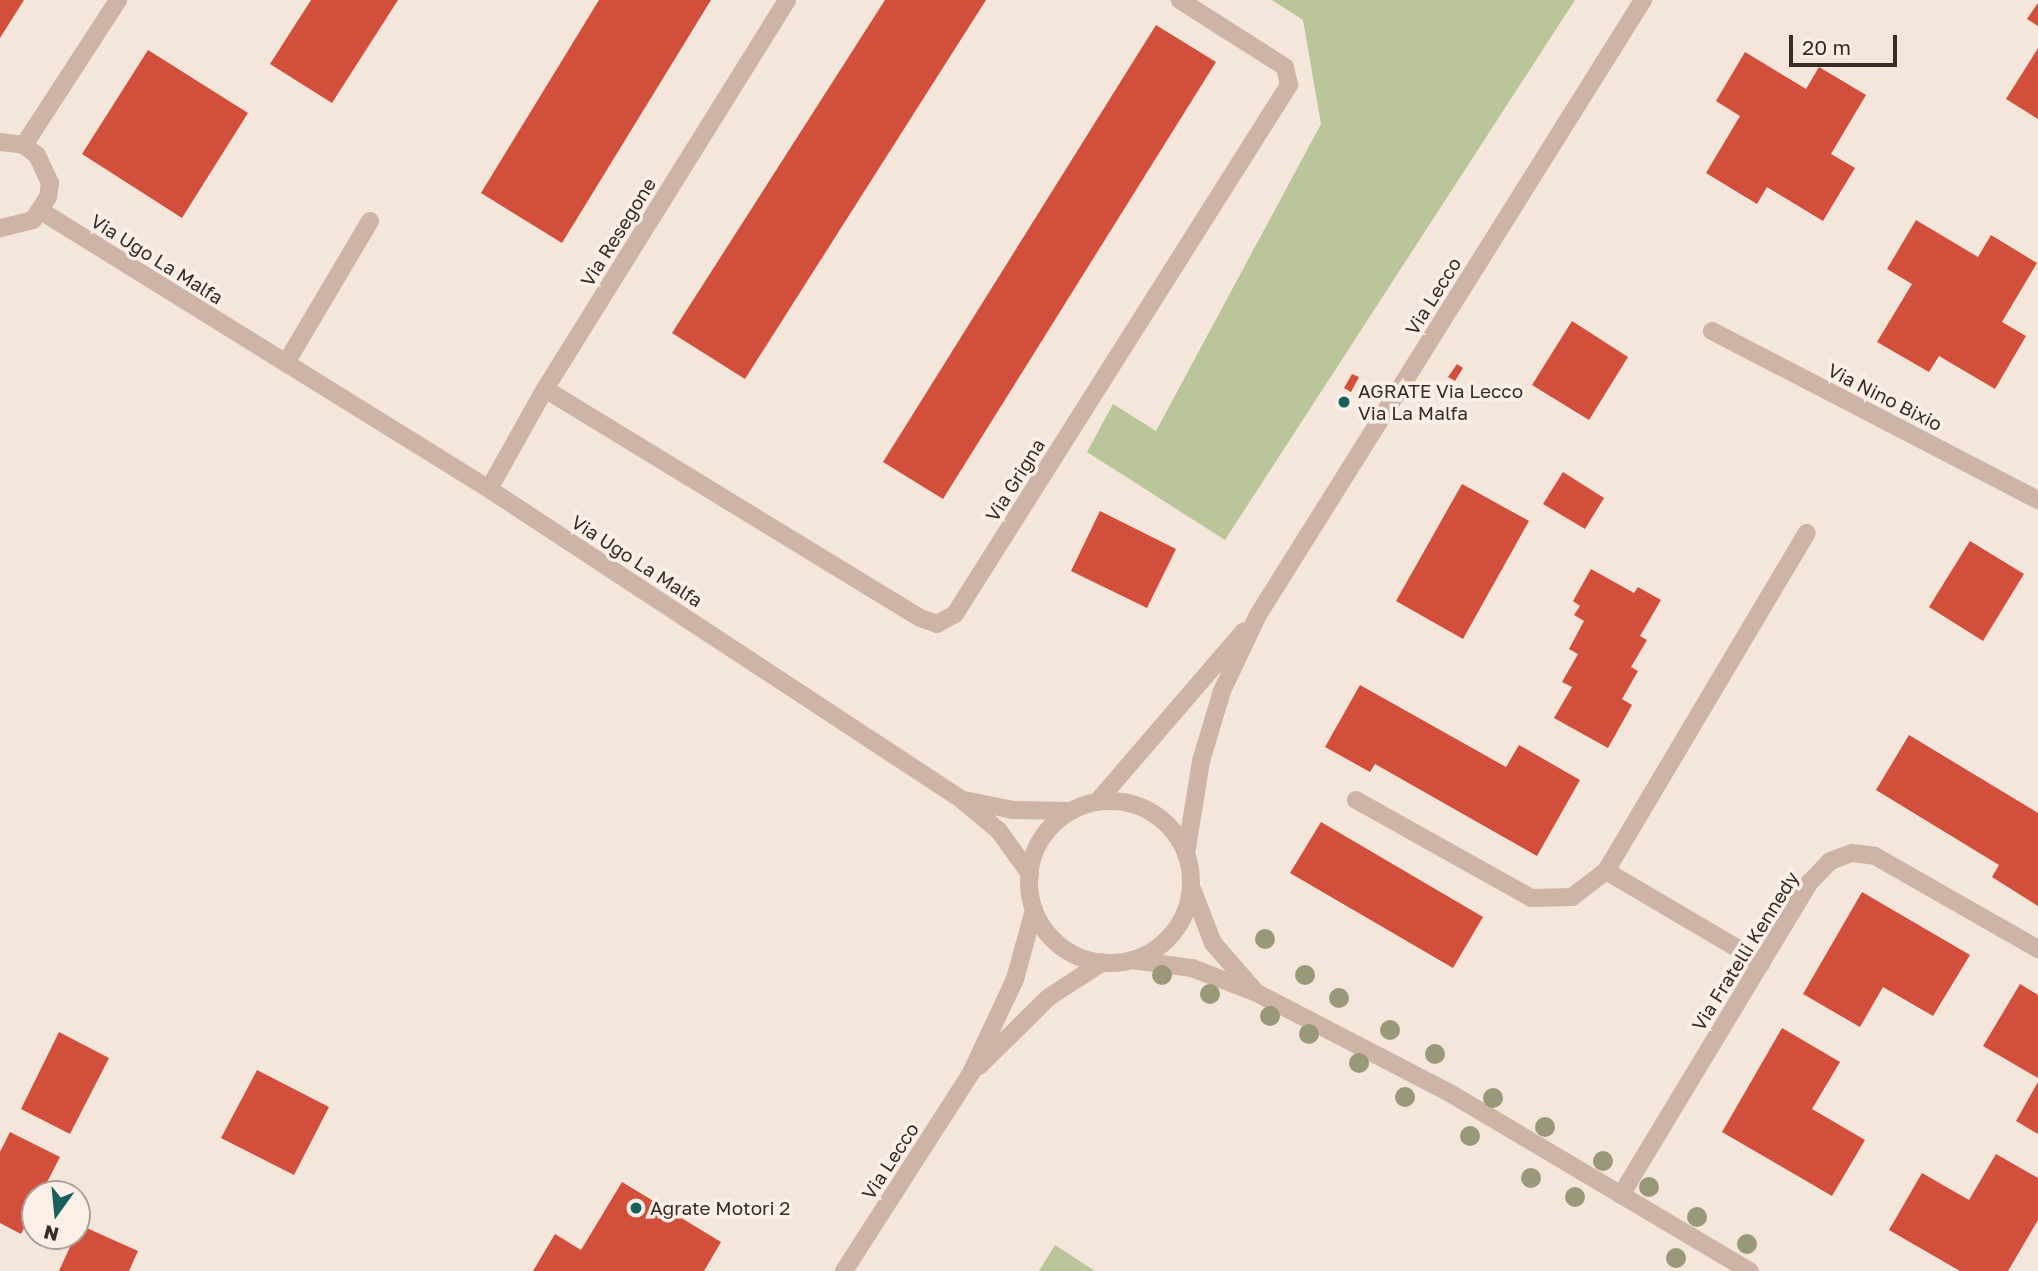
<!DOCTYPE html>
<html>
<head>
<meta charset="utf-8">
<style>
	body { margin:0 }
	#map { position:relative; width:2038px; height:1271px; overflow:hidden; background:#f4e6db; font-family:"Golos Text",sans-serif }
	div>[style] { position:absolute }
	.green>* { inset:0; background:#bbc59a }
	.building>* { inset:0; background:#d24f3c }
	.minor>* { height:18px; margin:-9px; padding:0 9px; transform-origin:9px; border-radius:9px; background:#ceb4a6 }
	.minor>.ring { margin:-9px; padding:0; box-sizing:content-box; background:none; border:18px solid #ceb4a6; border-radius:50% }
	.trees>* { width:20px; height:20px; margin:-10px; border-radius:50%; background:#999979 }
	.dots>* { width:19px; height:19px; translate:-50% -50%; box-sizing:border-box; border:4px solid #fbf0e8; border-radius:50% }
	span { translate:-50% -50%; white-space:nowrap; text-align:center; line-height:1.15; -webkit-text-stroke:7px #fbf0e8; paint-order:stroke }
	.street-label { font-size:19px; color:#392b27 }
	.poi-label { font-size:19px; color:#392b27 }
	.left { translate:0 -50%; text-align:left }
	.north { position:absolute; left:21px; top:1180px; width:70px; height:70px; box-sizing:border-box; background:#fbf0e8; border:2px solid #ada19b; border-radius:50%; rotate:195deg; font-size:19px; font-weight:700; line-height:28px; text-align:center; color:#392b27 }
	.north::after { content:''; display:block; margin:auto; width:24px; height:32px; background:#195f5c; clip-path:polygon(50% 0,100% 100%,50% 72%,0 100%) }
	.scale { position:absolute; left:1789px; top:35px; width:108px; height:32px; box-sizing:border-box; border:4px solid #392b27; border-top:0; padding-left:9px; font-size:21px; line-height:24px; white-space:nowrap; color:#392b27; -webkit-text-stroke:5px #fbf0e8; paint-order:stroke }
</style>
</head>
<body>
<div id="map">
	<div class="green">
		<div style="clip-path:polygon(1272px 0,1575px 0,1225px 540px,1087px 452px,1113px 404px,1156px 431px,1321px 124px,1303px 20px)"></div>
		<div style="clip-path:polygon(1055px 1245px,1095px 1271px,1039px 1271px)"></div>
	</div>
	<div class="building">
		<div style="clip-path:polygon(0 0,24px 0,0 38px)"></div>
		<div style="clip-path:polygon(311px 0,398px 0,332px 103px,270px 64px)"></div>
		<div style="clip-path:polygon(599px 0,711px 0,562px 243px,481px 193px)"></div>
		<div style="clip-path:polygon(885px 0,986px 0,745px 379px,672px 333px)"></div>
		<div style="clip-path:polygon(2038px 3px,2038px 26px,2027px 19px)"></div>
		<div style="clip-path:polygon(1156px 25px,1216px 62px,943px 499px,883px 462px)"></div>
		<div style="clip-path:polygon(2038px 48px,2038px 119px,2006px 99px)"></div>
		<div style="clip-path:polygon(148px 50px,248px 113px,182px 218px,82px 154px)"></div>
		<div style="clip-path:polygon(1745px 52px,1806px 89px,1819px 67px,1866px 95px,1831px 154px,1855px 168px,1823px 221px,1767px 187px,1757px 204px,1706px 173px,1740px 116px,1716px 101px)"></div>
		<div style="clip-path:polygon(1916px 220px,1978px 257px,1991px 235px,2037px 263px,2002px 322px,2026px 336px,1995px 389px,1939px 356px,1929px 372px,1877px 342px,1912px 284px,1887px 269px)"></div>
		<div style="clip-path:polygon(1572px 321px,1628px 357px,1589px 420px,1532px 385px)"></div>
		<div style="clip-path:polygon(1457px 364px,1463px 368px,1455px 381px,1448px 377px)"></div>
		<div style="clip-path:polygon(1352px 374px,1359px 377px,1351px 392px,1344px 388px)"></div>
		<div style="clip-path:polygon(1563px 472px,1604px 498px,1585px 529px,1543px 504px)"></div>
		<div style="clip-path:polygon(1462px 484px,1529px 521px,1463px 639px,1396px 601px)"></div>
		<div style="clip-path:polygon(1100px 511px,1176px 549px,1147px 608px,1071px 571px)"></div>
		<div style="clip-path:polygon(1970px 541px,2024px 574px,1983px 641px,1929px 607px)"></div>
		<div style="clip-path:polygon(1591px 569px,1634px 593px,1638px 587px,1661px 600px,1640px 636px,1647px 640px,1631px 667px,1638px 671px,1622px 699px,1632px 705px,1608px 748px,1554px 718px,1572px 687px,1562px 682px,1578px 654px,1569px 649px,1584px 621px,1574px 615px,1580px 606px,1573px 601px)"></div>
		<div style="clip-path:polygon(1360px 685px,1506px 767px,1519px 745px,1580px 780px,1537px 856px,1375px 764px,1370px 772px,1325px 747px)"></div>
		<div style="clip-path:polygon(1909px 735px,2038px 813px,2038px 906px,1992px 877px,1999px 865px,1876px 790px)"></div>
		<div style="clip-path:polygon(1321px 822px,1483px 917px,1453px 968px,1290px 873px)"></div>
		<div style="clip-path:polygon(1862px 892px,1970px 955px,1933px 1016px,1883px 987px,1860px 1027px,1803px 994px)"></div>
		<div style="clip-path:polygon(2020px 984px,2038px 995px,2038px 1078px,1983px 1046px)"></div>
		<div style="clip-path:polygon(1782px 1028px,1840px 1062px,1812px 1109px,1865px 1140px,1832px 1196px,1722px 1132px)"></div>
		<div style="clip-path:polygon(59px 1032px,109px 1058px,70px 1134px,21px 1109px)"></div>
		<div style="clip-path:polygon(257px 1070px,329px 1107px,294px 1175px,221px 1138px)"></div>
		<div style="clip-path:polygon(2038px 1082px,2038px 1134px,2016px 1121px)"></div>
		<div style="clip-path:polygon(10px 1132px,60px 1157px,41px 1194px,35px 1194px,35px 1206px,21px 1234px,0 1223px,0 1152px)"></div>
		<div style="clip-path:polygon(1996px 1154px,2038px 1178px,2038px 1220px,2008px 1271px,1960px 1271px,1889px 1230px,1922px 1173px,1969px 1200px)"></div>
		<div style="clip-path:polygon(622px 1182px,721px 1242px,704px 1271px,533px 1271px,555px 1234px,581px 1250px)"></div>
		<div style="clip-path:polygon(80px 1225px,138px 1251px,129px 1271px,59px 1271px)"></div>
	</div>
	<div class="minor">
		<div style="left:0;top:142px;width:24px;rotate:7deg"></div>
		<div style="left:24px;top:145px;width:16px;rotate:38deg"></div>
		<div style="left:37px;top:155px;width:31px;rotate:65deg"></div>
		<div style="left:50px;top:183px;width:14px;rotate:98deg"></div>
		<div style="left:48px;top:197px;width:27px;rotate:123deg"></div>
		<div style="left:33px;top:220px;width:34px;rotate:166deg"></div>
		<div style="left:24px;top:145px;width:173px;rotate:-57deg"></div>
		<div style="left:41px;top:211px;width:527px;rotate:31.82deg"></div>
		<div style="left:489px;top:489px;width:565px;rotate:33.3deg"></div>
		<div style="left:961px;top:799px;width:50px;rotate:40.1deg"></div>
		<div style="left:999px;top:831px;width:53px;rotate:54.2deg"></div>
		<div style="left:1712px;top:331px;width:367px;rotate:27.4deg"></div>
		<div style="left:286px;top:363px;width:165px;rotate:-59.4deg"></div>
		<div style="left:545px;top:389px;width:439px;rotate:31.4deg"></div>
		<div style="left:920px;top:618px;width:18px;rotate:19deg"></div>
		<div style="left:937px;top:624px;width:21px;rotate:-29deg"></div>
		<div style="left:955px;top:614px;width:626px;rotate:-57.73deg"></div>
		<div style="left:1289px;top:85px;width:18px;rotate:-103deg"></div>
		<div style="left:1285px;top:67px;width:125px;rotate:-147.5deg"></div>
		<div style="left:489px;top:489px;width:115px;rotate:-60.8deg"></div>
		<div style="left:545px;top:389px;width:458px;rotate:-58.1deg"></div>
		<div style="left:964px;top:800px;width:50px;rotate:11.5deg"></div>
		<div style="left:1013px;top:810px;width:58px;rotate:1deg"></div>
		<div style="left:1356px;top:800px;width:201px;rotate:29.2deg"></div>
		<div style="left:1531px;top:898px;width:41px;rotate:-1.4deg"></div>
		<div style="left:1572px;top:897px;width:43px;rotate:-37.4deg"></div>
		<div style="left:1606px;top:871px;width:181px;rotate:30.5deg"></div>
		<div class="ring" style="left:1029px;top:801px;width:144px;height:144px"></div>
		<div style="left:1097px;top:802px;width:225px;rotate:-49.3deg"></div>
		<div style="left:1186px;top:854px;width:94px;rotate:-80.8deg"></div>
		<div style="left:1201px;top:761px;width:73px;rotate:-73.3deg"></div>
		<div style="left:1222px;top:691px;width:84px;rotate:-64.7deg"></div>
		<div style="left:1258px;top:615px;width:726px;rotate:-57.95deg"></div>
		<div style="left:1606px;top:871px;width:393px;rotate:-59.3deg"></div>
		<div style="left:1193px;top:891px;width:56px;rotate:69deg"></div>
		<div style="left:1213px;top:943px;width:62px;rotate:48.9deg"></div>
		<div style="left:1132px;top:960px;width:61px;rotate:7.6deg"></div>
		<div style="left:1192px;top:968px;width:70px;rotate:21deg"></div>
		<div style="left:1257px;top:993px;width:215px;rotate:27.4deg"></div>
		<div style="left:1448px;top:1092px;width:351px;rotate:30.7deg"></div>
		<div style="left:979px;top:1066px;width:98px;rotate:-44.6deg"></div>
		<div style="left:1049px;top:997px;width:64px;rotate:-32.9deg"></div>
		<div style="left:1621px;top:1195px;width:366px;rotate:-58.9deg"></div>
		<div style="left:1810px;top:882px;width:29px;rotate:-46deg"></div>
		<div style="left:1830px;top:861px;width:23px;rotate:-20deg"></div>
		<div style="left:1852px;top:853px;width:23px;rotate:7deg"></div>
		<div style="left:1875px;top:856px;width:188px;rotate:29.7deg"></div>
		<div style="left:844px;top:1271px;width:235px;rotate:-57.3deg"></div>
		<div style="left:971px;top:1073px;width:104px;rotate:-64.9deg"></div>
		<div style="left:1015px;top:979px;width:72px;rotate:-74.6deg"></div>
	</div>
	<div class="trees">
		<div style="left:1265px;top:939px"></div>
		<div style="left:1162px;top:975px"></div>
		<div style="left:1305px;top:975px"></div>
		<div style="left:1210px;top:994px"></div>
		<div style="left:1339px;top:998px"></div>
		<div style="left:1270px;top:1016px"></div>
		<div style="left:1390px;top:1030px"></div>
		<div style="left:1309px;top:1034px"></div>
		<div style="left:1435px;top:1054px"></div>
		<div style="left:1359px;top:1063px"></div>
		<div style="left:1405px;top:1097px"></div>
		<div style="left:1493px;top:1098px"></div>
		<div style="left:1545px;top:1127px"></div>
		<div style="left:1470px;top:1136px"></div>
		<div style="left:1603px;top:1161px"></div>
		<div style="left:1531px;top:1178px"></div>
		<div style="left:1649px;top:1187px"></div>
		<div style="left:1575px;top:1197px"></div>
		<div style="left:1697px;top:1217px"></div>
		<div style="left:1747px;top:1244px"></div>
		<div style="left:1676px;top:1258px"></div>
	</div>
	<div class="dots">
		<div style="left:1344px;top:402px;background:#195f5c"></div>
		<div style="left:636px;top:1208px;background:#195f5c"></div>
	</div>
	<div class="street-label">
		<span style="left:618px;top:232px;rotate:-58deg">Via Resegone</span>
		<span style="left:157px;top:259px;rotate:32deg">Via Ugo La Malfa</span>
		<span style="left:1433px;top:296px;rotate:-58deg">Via Lecco</span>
		<span style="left:1885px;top:397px;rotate:27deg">Via Nino Bixio</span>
		<span style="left:1015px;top:480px;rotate:-58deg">Via Grigna</span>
		<span style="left:637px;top:561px;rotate:33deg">Via Ugo La Malfa</span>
		<span style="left:1745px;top:951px;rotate:-58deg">Via Fratelli Kennedy</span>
		<span style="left:890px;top:1161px;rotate:-57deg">Via Lecco</span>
	</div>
	<div class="poi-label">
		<span class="left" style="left:1358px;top:402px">AGRATE Via Lecco<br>Via La Malfa</span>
		<span class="left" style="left:650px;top:1208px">Agrate Motori 2</span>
	</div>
	<div class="north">N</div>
	<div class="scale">20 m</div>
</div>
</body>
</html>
